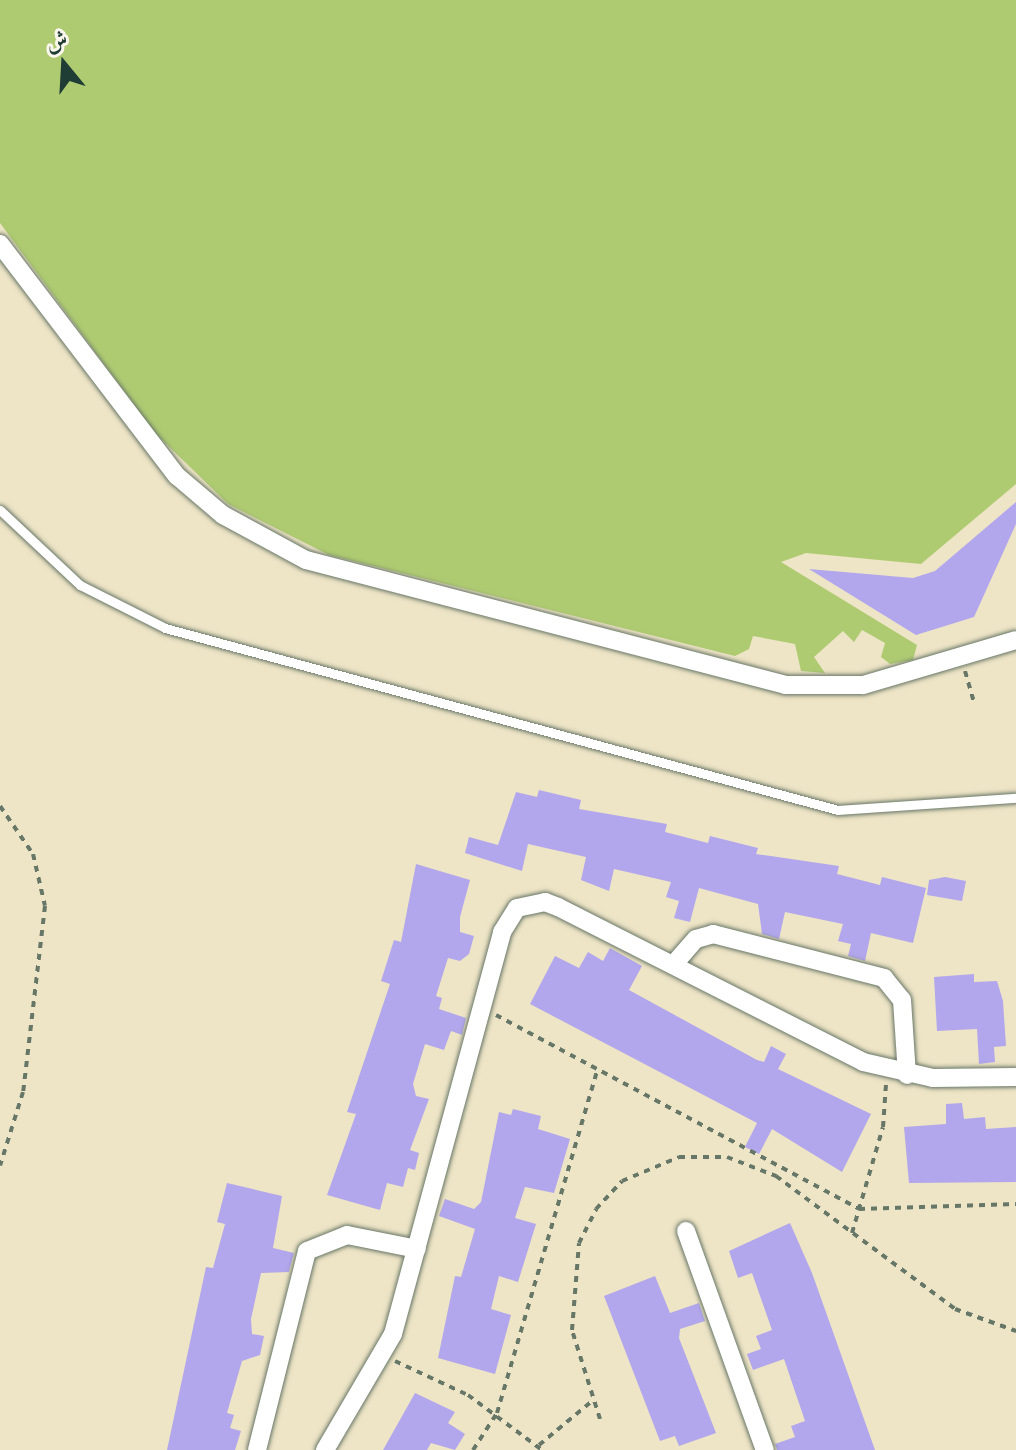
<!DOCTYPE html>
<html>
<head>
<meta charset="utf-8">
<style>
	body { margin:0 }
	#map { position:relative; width:1016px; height:1450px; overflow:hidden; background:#eee4c6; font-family:"EB Garamond",Amiri,serif }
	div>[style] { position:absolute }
	.green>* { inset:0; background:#afcb72 }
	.building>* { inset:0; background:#b2a7ec }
	.path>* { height:4px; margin-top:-2px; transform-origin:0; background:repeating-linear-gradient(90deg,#677767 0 6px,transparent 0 12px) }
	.roads { filter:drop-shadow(0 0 2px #677767) drop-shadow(0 0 2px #677767) }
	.lane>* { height:9px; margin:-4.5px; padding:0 4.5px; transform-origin:4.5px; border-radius:4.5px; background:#fff }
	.street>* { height:18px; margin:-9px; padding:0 9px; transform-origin:9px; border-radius:9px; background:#fff }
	span { translate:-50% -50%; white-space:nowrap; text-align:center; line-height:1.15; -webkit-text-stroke:6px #fbf7ec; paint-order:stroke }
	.north { position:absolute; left:24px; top:24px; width:80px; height:80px; -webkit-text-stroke:6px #fbf7ec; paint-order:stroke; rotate:342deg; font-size:22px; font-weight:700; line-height:32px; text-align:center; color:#1f3d34 }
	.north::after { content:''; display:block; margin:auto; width:28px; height:36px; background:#1f3d34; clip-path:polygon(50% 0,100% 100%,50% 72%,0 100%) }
</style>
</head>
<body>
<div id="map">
	<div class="green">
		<div style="clip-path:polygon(0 0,1016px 0,1016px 484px,921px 564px,806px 553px,781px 562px,917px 645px,913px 660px,890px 664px,881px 657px,885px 643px,862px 630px,854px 642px,843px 631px,814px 657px,825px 673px,801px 671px,795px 644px,753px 636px,749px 649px,735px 656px,329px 555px,228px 504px,155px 433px,0 223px)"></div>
	</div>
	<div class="building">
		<div style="clip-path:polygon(1016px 502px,1016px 524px,974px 617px,916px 635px,809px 569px,913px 578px,935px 571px)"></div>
		<div style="clip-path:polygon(539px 790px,581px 800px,579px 809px,667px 824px,665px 832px,708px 843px,710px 836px,758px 848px,756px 854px,839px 866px,837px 874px,880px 885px,882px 877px,926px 888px,913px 943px,871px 933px,865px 961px,848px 956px,851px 944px,838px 941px,843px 924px,785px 912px,779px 939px,762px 934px,758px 904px,699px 888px,690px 922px,674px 918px,679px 901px,666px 897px,671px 882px,614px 869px,609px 891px,581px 880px,586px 857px,528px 844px,522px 871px,465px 853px,469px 837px,498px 845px,516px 792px,537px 797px)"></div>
		<div style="clip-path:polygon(416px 864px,470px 880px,460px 917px,460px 932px,474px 936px,469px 954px,460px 961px,448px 958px,436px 996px,442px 998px,439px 1009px,466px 1018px,462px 1035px,451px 1031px,444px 1050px,425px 1044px,413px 1084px,416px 1096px,429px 1099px,410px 1150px,419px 1153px,415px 1170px,408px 1168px,403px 1187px,387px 1183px,380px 1210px,327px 1195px,356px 1114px,347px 1112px,390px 984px,381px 981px,394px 940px,401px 942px)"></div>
		<div style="clip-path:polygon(945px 877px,966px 881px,962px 901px,927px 895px,929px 880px)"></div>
		<div style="clip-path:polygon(610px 948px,642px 966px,629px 990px,757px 1060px,764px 1062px,771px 1046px,786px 1054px,778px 1069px,871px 1114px,842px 1172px,772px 1129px,759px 1154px,745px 1147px,757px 1123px,530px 1004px,555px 956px,579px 968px,588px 952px,603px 961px)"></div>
		<div style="clip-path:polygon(974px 974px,974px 982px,997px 981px,1003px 1001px,1006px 1046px,994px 1047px,995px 1062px,979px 1064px,977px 1029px,937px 1031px,934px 977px)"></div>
		<div style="clip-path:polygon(962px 1103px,964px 1119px,985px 1117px,986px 1129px,1016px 1127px,1016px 1182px,909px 1183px,904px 1127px,946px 1124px,946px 1104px)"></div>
		<div style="clip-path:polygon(513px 1109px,541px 1116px,538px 1129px,570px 1139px,554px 1193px,525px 1187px,515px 1218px,536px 1224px,518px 1282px,499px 1276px,491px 1309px,511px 1315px,495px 1374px,438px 1358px,455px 1276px,461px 1277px,475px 1229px,439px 1216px,445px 1199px,474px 1209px,481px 1202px,499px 1112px,511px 1115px)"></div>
		<div style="clip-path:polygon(227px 1183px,282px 1196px,273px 1248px,294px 1253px,289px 1272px,261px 1273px,251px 1319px,252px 1334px,264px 1336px,260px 1355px,242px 1361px,227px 1413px,234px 1415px,230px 1428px,241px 1431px,235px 1450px,167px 1450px,206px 1267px,213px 1268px,225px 1224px,217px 1222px)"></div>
		<div style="clip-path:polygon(790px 1223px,812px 1273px,875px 1450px,777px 1450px,775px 1444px,795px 1437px,791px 1426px,805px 1421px,784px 1359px,753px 1370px,747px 1354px,761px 1349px,756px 1336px,772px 1330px,752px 1273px,738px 1278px,729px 1251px)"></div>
		<div style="clip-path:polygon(655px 1276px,670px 1313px,699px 1303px,705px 1321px,680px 1329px,679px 1338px,716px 1433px,679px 1446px,675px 1436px,660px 1441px,604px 1296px)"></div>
		<div style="clip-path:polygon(415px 1393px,455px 1412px,448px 1423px,465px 1434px,455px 1450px,431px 1443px,427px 1450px,383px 1450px)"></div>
	</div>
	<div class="path">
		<div style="left:965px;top:671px;width:35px;rotate:74deg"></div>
		<div style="left:0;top:806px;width:58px;rotate:55.5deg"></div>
		<div style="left:33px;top:854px;width:53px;rotate:77deg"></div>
		<div style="left:45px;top:906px;width:187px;rotate:96.7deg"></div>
		<div style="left:23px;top:1092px;width:77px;rotate:107.3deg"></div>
		<div style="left:496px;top:1015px;width:412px;rotate:28.1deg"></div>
		<div style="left:859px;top:1209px;width:157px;rotate:-1.8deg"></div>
		<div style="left:852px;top:1233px;width:110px;rotate:-73.7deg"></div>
		<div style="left:883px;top:1127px;width:43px;rotate:-86deg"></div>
		<div style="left:395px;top:1361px;width:81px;rotate:25deg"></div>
		<div style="left:468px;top:1395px;width:92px;rotate:36.6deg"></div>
		<div style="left:600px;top:1419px;width:93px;rotate:-107.5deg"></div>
		<div style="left:572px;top:1330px;width:87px;rotate:-85.4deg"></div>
		<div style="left:579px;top:1243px;width:38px;rotate:-63deg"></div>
		<div style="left:596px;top:1209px;width:38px;rotate:-47deg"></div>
		<div style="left:622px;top:1181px;width:62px;rotate:-22.8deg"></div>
		<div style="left:679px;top:1157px;width:48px"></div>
		<div style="left:727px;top:1157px;width:53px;rotate:21.2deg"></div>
		<div style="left:776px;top:1176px;width:223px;rotate:36.6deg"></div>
		<div style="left:955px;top:1309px;width:65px;rotate:19.8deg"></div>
		<div style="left:539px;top:1445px;width:69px;rotate:-39.7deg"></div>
		<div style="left:473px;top:1450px;width:44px;rotate:-57deg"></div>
		<div style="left:497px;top:1413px;width:357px;rotate:-73.7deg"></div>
	</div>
	<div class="roads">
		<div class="lane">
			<div style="left:0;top:510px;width:110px;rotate:43.2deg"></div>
			<div style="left:80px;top:585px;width:95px;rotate:26.8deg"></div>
			<div style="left:165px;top:628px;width:697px;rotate:15.13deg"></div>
			<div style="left:838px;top:810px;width:178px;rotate:-3.9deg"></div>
		</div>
		<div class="street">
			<div style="left:0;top:244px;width:292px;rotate:52.7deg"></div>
			<div style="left:177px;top:476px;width:60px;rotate:40.3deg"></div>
			<div style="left:223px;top:515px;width:94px;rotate:28.5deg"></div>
			<div style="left:306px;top:560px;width:495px;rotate:14.6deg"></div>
			<div style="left:785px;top:685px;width:78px"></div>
			<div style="left:863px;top:685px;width:159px;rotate:-16.4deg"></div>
			<div style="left:674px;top:964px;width:33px;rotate:-49deg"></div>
			<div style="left:696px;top:939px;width:18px;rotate:-16deg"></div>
			<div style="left:713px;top:934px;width:177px;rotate:14.4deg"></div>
			<div style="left:884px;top:978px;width:28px;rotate:51deg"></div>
			<div style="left:902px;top:1000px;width:75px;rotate:86.2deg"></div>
			<div style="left:686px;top:1231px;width:233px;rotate:70.2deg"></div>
			<div style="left:257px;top:1450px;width:205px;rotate:-75.9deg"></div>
			<div style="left:307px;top:1251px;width:43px;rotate:-21.8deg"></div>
			<div style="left:347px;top:1235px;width:71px;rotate:11.3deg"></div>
			<div style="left:325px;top:1450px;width:134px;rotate:-59.6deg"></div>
			<div style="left:393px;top:1334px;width:417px;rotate:-74.8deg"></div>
			<div style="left:502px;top:932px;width:28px;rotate:-58deg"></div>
			<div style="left:517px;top:908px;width:29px;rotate:-12deg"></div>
			<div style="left:545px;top:902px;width:14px;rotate:21deg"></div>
			<div style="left:558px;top:907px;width:342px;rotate:26.9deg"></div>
			<div style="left:863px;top:1062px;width:72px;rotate:12.9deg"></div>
			<div style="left:933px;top:1078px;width:83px;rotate:-0.7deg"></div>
		</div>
	</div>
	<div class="north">ش</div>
</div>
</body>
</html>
